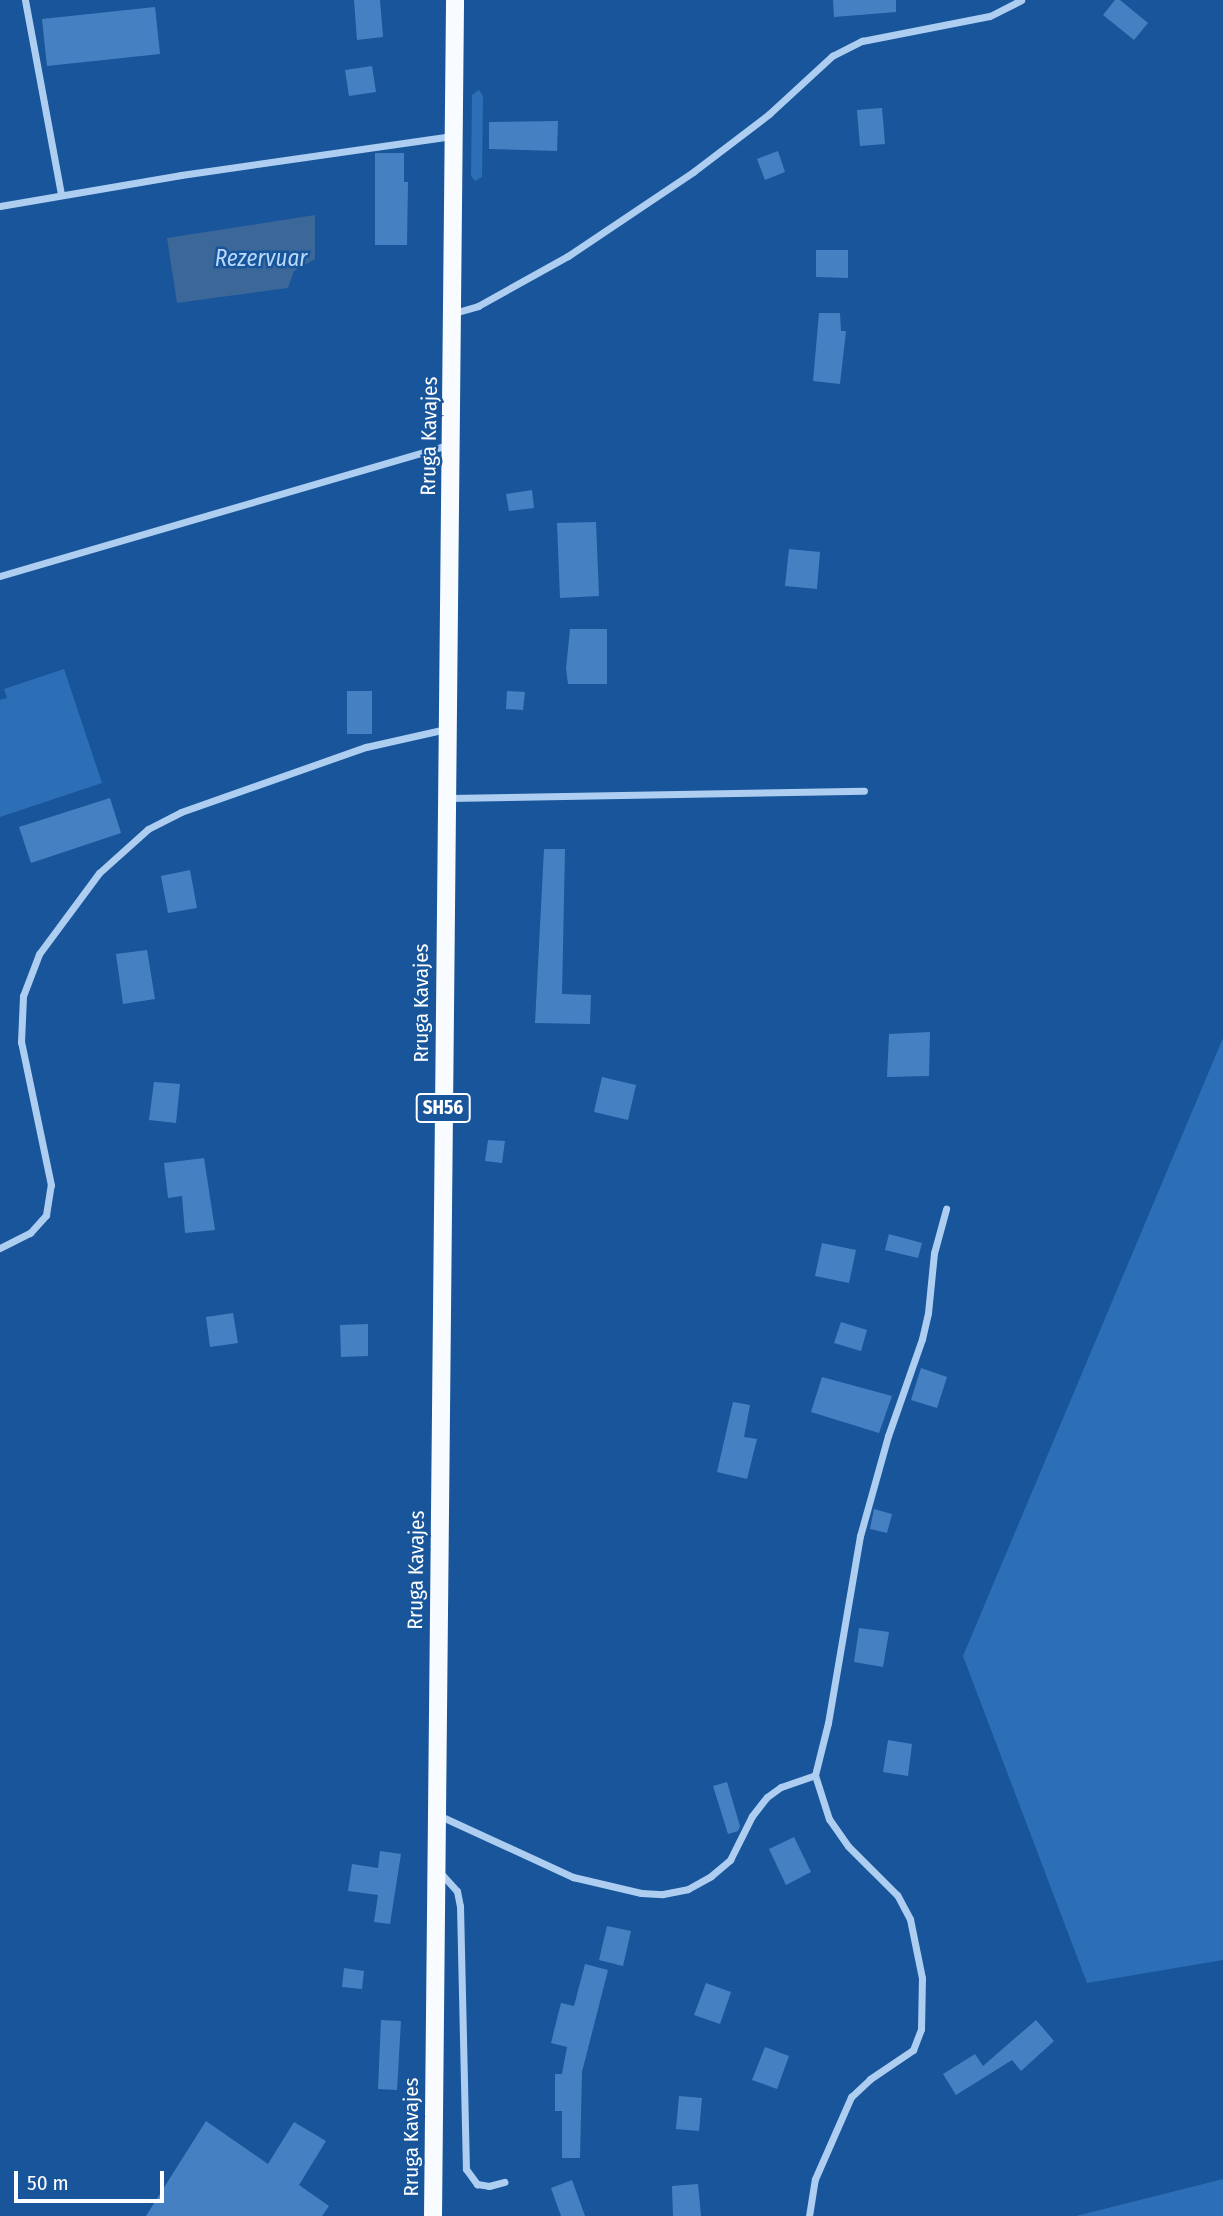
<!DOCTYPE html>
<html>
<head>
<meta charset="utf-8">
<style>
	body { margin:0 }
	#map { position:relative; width:1223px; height:2216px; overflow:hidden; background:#18559a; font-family:"Fira Sans Condensed",sans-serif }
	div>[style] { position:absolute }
	.green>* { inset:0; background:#2c6fb7 }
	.water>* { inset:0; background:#3c6799 }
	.building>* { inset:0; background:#4581c2 }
	.minor>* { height:7px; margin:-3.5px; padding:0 3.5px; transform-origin:3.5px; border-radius:3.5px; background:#aecef1 }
	.primary>* { height:18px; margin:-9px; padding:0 9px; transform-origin:9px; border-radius:9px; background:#f8fbff }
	span { translate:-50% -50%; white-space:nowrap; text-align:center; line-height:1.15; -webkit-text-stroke:5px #18559a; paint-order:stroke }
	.shield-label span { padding:2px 5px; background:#18559a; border:2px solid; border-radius:5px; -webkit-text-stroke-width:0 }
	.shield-label { font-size:19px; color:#fff; font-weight:700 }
	.street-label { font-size:21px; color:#fff }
	.water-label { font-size:23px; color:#bad8f8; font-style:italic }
	.scale { position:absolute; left:14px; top:2171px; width:150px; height:32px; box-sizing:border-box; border:4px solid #fff; border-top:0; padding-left:9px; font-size:21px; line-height:24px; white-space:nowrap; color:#fff; -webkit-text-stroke:5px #18559a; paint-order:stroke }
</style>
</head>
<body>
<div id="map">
	<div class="green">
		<div style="clip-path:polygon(479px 90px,483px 96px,482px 177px,475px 181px,471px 176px,472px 95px)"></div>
		<div style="clip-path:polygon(64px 669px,102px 783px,0 817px,0 700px,7px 698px,4px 689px)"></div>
		<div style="clip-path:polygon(1223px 1038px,1223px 1960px,1087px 1983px,963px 1656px)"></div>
		<div style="clip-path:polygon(1223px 2179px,1223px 2216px,1076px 2216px)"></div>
	</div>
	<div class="water">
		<div style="clip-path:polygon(315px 215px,315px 259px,294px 271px,288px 288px,177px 303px,167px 238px)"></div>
	</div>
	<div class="building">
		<div style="clip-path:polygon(354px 0,380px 0,383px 37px,357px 40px)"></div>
		<div style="clip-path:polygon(833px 0,896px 0,896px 12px,834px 17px)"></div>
		<div style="clip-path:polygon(1115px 0,1120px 0,1148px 23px,1134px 40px,1103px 15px)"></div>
		<div style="clip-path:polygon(155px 7px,160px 54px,47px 66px,42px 19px)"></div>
		<div style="clip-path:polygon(372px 66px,376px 92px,349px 96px,345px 70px)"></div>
		<div style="clip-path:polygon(882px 108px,885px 144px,860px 146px,857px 110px)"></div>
		<div style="clip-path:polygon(558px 121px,557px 151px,489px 149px,489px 122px)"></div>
		<div style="clip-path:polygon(778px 151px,785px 172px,765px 180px,757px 159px)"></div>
		<div style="clip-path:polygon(375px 153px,404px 153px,404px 182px,408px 182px,407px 245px,375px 245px)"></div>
		<div style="clip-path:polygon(816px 250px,848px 250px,848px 278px,816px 277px)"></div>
		<div style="clip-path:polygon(819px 313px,840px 313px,841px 331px,846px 331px,840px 384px,813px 381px)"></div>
		<div style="clip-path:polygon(532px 490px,534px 508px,509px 511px,506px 494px)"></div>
		<div style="clip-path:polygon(596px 522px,599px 596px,560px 598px,557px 523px)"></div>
		<div style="clip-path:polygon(789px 549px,820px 552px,817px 589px,785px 586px)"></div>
		<div style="clip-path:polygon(570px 629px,607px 629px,607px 684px,568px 684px,566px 669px)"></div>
		<div style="clip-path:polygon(347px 691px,372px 691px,372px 734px,347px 734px)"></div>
		<div style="clip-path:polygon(507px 691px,525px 692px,523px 710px,506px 709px)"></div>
		<div style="clip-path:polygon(110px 798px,121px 833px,31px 863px,19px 827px)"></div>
		<div style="clip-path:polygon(544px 849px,565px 849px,562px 994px,591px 995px,590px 1024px,535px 1023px)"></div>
		<div style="clip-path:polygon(190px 870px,197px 908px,168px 913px,161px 876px)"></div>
		<div style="clip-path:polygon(147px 950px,155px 999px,123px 1004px,116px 954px)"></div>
		<div style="clip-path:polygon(930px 1032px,929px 1076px,887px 1077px,889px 1034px)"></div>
		<div style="clip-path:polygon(602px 1077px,636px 1085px,628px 1120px,594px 1112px)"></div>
		<div style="clip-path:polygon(154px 1082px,180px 1084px,176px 1123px,149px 1120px)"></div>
		<div style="clip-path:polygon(488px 1140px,505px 1141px,502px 1163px,485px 1161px)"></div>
		<div style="clip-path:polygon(204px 1158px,215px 1230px,185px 1233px,182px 1196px,168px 1198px,164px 1163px)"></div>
		<div style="clip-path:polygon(889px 1234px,922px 1243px,918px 1258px,885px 1250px)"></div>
		<div style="clip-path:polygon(822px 1243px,856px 1250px,849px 1283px,815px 1276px)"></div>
		<div style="clip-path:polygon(233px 1313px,238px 1343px,210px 1347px,206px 1317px)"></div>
		<div style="clip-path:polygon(841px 1322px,867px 1330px,861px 1351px,834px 1343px)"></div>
		<div style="clip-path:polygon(368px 1324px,368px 1356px,341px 1357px,340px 1325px)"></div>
		<div style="clip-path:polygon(921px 1368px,947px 1377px,937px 1408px,911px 1400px)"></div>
		<div style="clip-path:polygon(822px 1377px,892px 1396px,879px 1433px,811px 1412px)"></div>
		<div style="clip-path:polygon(733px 1402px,750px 1405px,744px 1437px,757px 1439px,747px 1479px,717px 1472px)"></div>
		<div style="clip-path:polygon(874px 1509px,892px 1514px,887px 1533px,870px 1529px)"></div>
		<div style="clip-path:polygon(859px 1628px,889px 1632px,883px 1667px,854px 1662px)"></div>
		<div style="clip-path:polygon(888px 1740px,912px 1744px,908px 1776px,883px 1772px)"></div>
		<div style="clip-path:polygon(727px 1782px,740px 1826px,738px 1831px,728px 1834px,713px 1786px)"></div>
		<div style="clip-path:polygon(794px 1837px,811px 1872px,786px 1885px,769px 1849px)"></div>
		<div style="clip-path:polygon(380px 1851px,401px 1854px,390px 1924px,374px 1922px,378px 1895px,348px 1891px,352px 1864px,378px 1868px)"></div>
		<div style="clip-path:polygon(607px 1926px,631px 1931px,623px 1966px,599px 1960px)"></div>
		<div style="clip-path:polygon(585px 1964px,608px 1970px,582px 2072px,580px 2158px,562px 2158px,562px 2111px,555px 2111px,555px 2074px,562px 2074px,567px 2047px,551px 2043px,561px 2003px,574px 2006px)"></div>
		<div style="clip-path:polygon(344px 1968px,364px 1971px,362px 1989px,342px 1987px)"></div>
		<div style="clip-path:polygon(706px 1983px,731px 1992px,720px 2024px,694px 2015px)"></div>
		<div style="clip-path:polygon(381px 2020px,401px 2021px,397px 2090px,378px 2089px)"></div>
		<div style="clip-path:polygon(1036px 2020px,1054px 2041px,1021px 2071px,1012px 2060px,956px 2095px,943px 2074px,975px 2054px,983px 2066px)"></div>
		<div style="clip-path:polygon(765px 2047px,789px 2056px,777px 2089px,752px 2080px)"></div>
		<div style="clip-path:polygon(679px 2096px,702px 2098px,699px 2131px,676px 2129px)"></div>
		<div style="clip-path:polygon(206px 2121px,268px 2164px,294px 2122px,326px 2141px,299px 2185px,329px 2206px,322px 2216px,146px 2216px)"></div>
		<div style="clip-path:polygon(572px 2180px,585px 2216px,561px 2216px,551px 2188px)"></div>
		<div style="clip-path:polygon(698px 2184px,701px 2216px,673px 2216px,672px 2186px)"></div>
	</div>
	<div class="minor">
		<div style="left:25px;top:0;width:198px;rotate:79.5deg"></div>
		<div style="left:0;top:206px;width:184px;rotate:-9.7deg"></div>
		<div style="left:181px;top:175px;width:274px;rotate:-8.2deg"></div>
		<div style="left:454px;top:313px;width:25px;rotate:-16deg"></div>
		<div style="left:478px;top:306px;width:103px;rotate:-29.1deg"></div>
		<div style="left:568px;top:256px;width:151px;rotate:-33.9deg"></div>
		<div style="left:693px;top:172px;width:96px;rotate:-37.3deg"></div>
		<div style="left:769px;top:114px;width:86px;rotate:-42.6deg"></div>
		<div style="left:832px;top:56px;width:34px;rotate:-27deg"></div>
		<div style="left:862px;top:41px;width:130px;rotate:-11.1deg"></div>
		<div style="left:990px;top:16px;width:35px;rotate:-27deg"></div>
		<div style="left:0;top:576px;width:469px;rotate:-16.3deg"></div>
		<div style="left:449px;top:798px;width:415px;rotate:-1deg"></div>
		<div style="left:0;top:1248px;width:34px;rotate:-27deg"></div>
		<div style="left:30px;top:1233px;width:24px;rotate:-48deg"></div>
		<div style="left:46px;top:1215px;width:30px;rotate:-81deg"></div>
		<div style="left:51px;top:1185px;width:146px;rotate:-101.8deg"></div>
		<div style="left:21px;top:1042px;width:46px;rotate:-87.5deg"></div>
		<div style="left:23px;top:996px;width:45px;rotate:-69.1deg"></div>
		<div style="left:39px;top:954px;width:101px;rotate:-53.5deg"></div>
		<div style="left:99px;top:873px;width:66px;rotate:-41.9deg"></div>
		<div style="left:148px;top:829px;width:37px;rotate:-27deg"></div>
		<div style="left:181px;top:812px;width:196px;rotate:-19.4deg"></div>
		<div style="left:366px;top:747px;width:82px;rotate:-12.7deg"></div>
		<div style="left:438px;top:1815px;width:149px;rotate:24.7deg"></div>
		<div style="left:573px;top:1877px;width:70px;rotate:13.2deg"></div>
		<div style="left:641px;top:1893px;width:22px;rotate:3deg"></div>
		<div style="left:663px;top:1894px;width:25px;rotate:-11deg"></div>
		<div style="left:688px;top:1889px;width:26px;rotate:-29deg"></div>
		<div style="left:711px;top:1876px;width:25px;rotate:-40deg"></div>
		<div style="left:730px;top:1860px;width:49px;rotate:-63.4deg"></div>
		<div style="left:752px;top:1816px;width:24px;rotate:-52deg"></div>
		<div style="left:767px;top:1797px;width:17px;rotate:-36deg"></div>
		<div style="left:781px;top:1787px;width:36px;rotate:-19deg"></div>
		<div style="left:438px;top:1870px;width:28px;rotate:48deg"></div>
		<div style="left:457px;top:1891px;width:15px;rotate:79deg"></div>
		<div style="left:460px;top:1906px;width:263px;rotate:88.7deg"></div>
		<div style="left:466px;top:2169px;width:19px;rotate:54deg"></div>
		<div style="left:477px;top:2184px;width:12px;rotate:9deg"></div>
		<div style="left:489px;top:2186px;width:16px;rotate:-15deg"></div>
		<div style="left:809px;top:2216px;width:37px;rotate:-81deg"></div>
		<div style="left:815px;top:2179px;width:90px;rotate:-66.3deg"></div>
		<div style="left:851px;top:2097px;width:26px;rotate:-43deg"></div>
		<div style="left:870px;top:2079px;width:52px;rotate:-34deg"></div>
		<div style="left:913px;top:2050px;width:22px;rotate:-69deg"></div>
		<div style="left:921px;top:2029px;width:51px;rotate:-88.9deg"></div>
		<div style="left:922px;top:1978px;width:60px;rotate:-101.5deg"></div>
		<div style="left:910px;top:1919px;width:27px;rotate:-118deg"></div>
		<div style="left:897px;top:1895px;width:69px;rotate:-135deg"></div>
		<div style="left:848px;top:1846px;width:33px;rotate:-125deg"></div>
		<div style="left:829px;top:1819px;width:46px;rotate:-107.7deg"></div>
		<div style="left:815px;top:1775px;width:54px;rotate:-76deg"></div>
		<div style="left:828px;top:1723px;width:190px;rotate:-80.3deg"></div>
		<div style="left:860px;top:1536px;width:104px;rotate:-74.4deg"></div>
		<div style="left:888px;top:1436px;width:103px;rotate:-70.7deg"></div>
		<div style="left:922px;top:1339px;width:27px;rotate:-77deg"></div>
		<div style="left:928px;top:1313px;width:60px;rotate:-84.3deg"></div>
		<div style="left:934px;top:1253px;width:46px;rotate:-74.7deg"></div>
	</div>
	<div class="primary">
		<div style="left:433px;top:2216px;width:2216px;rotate:-89.43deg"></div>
	</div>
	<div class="shield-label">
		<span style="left:443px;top:1108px">SH56</span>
	</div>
	<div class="street-label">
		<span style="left:429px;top:436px;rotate:-89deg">Rruga Kavajes</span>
		<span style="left:421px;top:1003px;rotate:-90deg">Rruga Kavajes</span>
		<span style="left:416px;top:1570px;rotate:-89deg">Rruga Kavajes</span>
		<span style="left:411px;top:2137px;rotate:-90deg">Rruga Kavajes</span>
	</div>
	<div class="water-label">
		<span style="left:261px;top:258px">Rezervuar</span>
	</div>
	<div class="scale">50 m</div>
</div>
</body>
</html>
